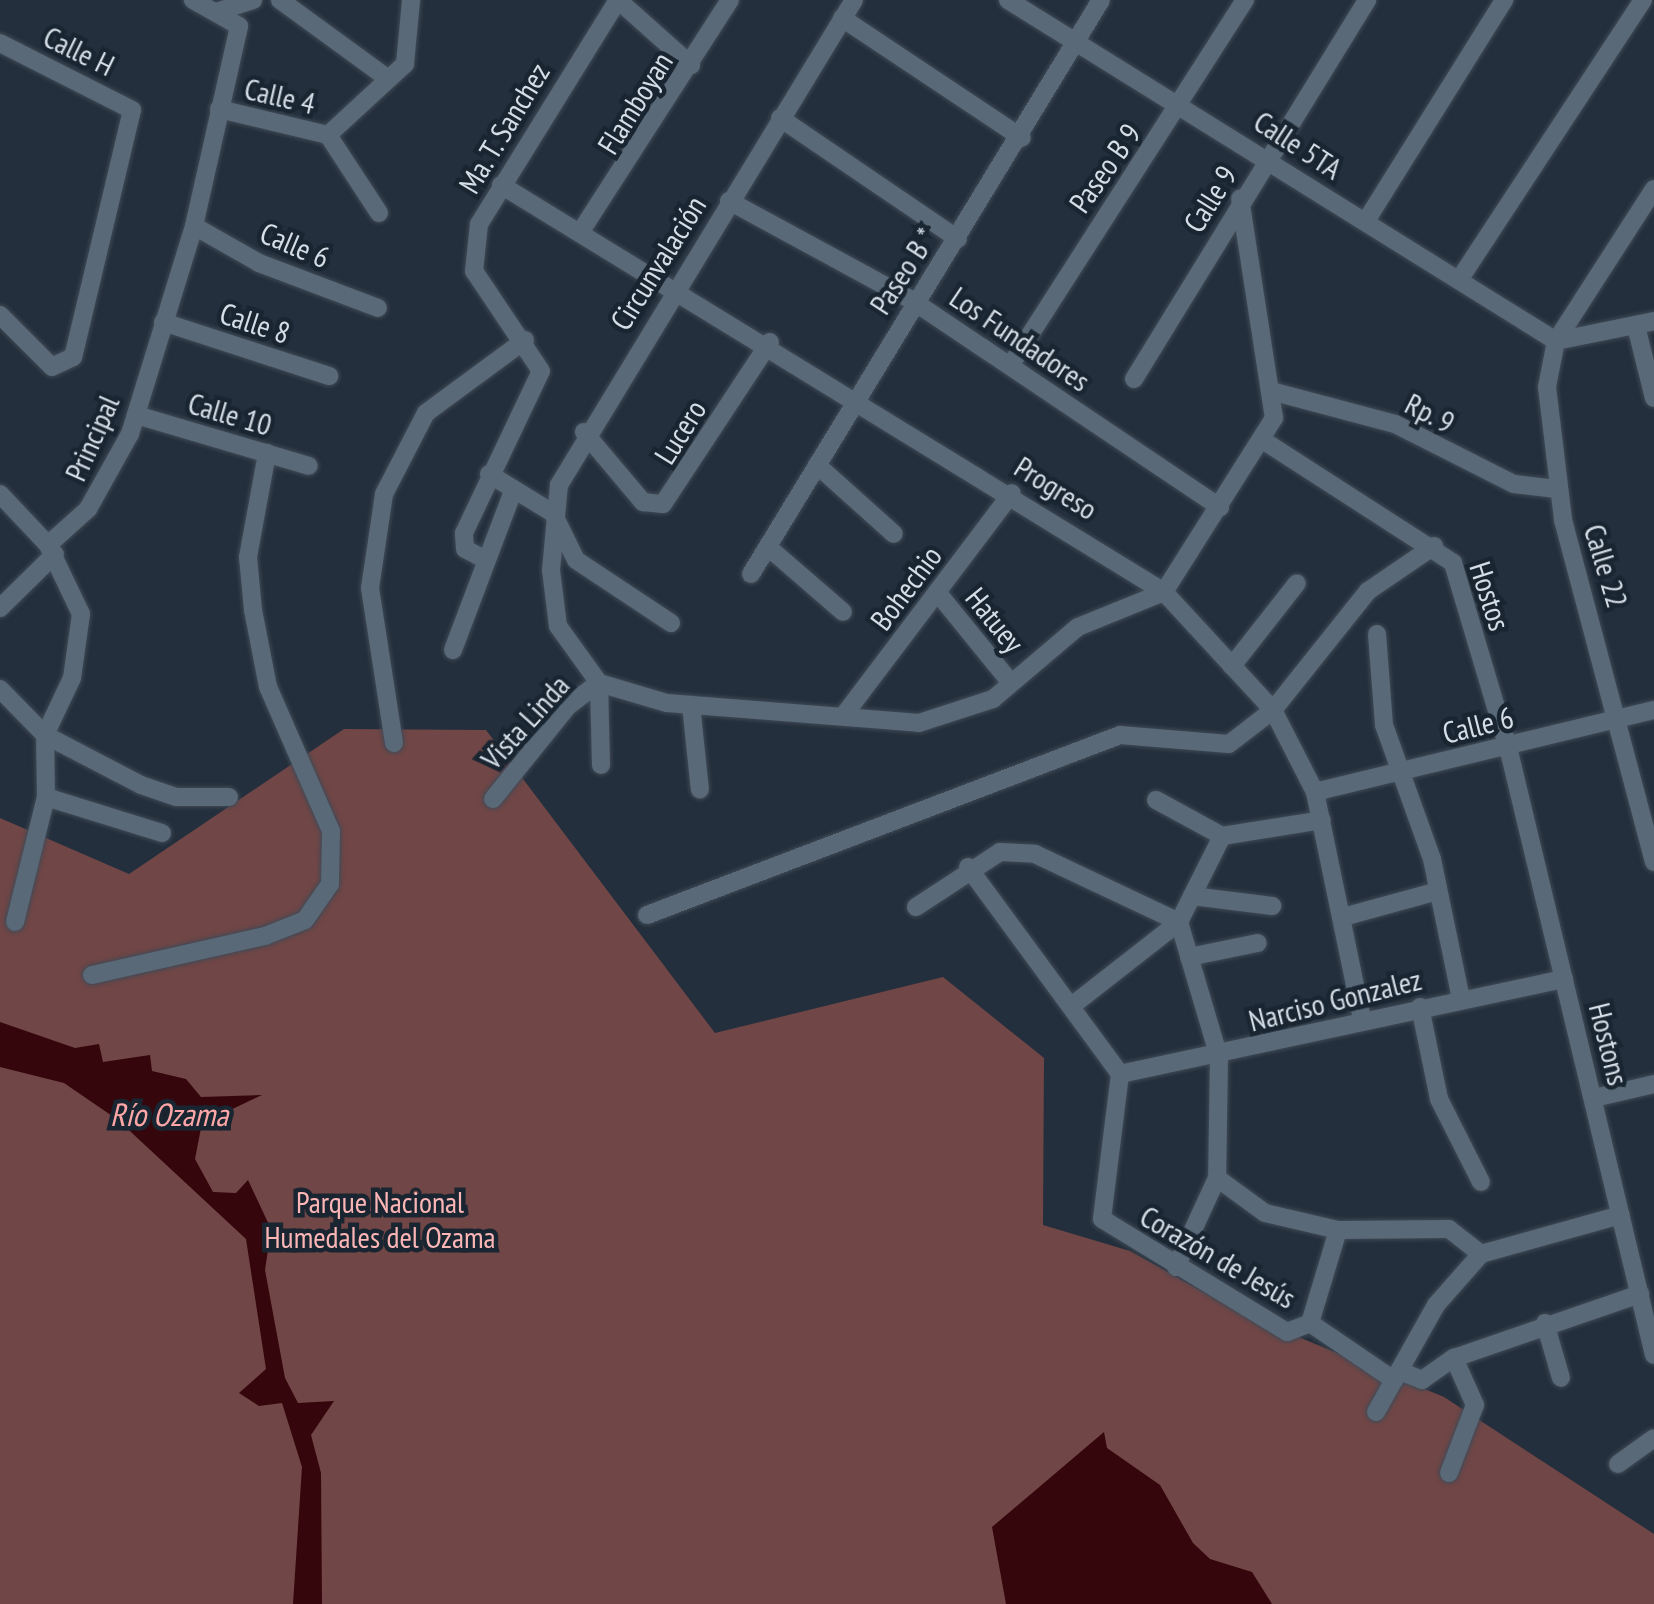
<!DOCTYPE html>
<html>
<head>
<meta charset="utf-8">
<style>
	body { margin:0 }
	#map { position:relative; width:1654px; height:1604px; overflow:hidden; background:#232f3c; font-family:"PT Sans Narrow",sans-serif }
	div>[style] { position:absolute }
	.green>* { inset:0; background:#714646 }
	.water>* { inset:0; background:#35060b }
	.roads { filter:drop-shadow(0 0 2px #404a56) drop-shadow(0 0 2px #404a56) }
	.street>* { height:18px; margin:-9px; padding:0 9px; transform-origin:9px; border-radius:9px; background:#5a6977 }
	span { translate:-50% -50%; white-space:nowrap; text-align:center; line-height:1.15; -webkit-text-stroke:9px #192632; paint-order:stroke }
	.street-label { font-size:30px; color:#d5dde6 }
	.park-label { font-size:30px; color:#fdb6b6 }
	.water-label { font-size:32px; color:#ffa7a7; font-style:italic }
</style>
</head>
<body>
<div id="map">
	<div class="green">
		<div style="clip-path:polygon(344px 729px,486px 730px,715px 1033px,943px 977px,1044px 1058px,1043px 1225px,1130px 1251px,1243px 1314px,1444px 1397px,1654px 1534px,1654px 1604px,0 1604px,0 818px,129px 874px)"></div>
	</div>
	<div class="water">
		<div style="clip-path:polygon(0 1022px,75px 1048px,99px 1044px,103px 1062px,150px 1055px,152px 1071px,186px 1079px,201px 1097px,262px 1095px,222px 1114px,225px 1126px,201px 1128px,195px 1159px,213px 1192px,236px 1193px,248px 1180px,271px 1229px,265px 1270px,285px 1378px,298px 1403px,334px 1401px,311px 1435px,321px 1473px,322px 1604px,293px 1604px,302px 1467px,282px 1403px,259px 1406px,239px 1393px,266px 1369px,246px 1239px,118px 1120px,64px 1083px,0 1067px)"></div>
		<div style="clip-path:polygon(1104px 1432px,1107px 1448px,1160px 1485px,1193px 1543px,1210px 1559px,1252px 1572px,1272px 1604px,1006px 1604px,992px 1527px)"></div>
	</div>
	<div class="roads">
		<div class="street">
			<div style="left:280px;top:0;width:132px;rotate:36.1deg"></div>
			<div style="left:618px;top:0;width:98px;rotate:41.7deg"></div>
			<div style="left:854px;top:0;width:568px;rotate:121.31deg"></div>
			<div style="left:559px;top:485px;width:85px;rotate:95.4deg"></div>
			<div style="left:551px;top:570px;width:56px;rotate:82.9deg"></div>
			<div style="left:558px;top:626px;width:70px;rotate:54.3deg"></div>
			<div style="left:599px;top:683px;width:71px;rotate:16.4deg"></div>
			<div style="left:667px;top:703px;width:253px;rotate:4.5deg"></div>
			<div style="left:919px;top:723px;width:78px;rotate:-18deg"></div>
			<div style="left:993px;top:699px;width:111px;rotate:-40.3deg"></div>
			<div style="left:1078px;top:627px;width:93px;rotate:-22.1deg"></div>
			<div style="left:1164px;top:592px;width:206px;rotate:-57.7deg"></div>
			<div style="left:1274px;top:418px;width:222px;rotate:-98.8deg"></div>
			<div style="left:1008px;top:0;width:645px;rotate:31.89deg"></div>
			<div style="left:219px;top:11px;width:36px;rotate:-18deg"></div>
			<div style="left:842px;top:18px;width:216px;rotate:33.7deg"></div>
			<div style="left:0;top:43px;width:148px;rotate:26.9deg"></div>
			<div style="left:132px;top:110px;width:254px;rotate:103.4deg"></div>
			<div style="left:73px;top:357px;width:23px;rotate:155deg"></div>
			<div style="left:52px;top:367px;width:74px;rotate:-135deg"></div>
			<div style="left:219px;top:109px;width:112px;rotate:13.4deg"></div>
			<div style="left:780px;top:118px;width:215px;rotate:34.2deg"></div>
			<div style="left:501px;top:185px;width:778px;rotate:31.54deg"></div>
			<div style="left:1164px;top:592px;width:161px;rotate:47.3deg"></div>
			<div style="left:1273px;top:710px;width:92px;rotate:62.9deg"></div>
			<div style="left:1315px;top:792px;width:231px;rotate:78.3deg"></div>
			<div style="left:1654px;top:189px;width:181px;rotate:122.8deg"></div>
			<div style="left:1556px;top:341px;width:47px;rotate:101.1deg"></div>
			<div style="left:1547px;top:387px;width:134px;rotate:83.1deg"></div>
			<div style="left:1563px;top:520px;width:354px;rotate:75.1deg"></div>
			<div style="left:729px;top:201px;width:209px;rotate:28.5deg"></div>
			<div style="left:913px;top:301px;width:370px;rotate:33.9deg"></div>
			<div style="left:379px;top:213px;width:93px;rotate:-123.2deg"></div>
			<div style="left:328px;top:135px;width:105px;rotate:-42.7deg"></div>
			<div style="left:405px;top:64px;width:64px;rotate:-84.6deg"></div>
			<div style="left:1366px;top:221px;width:261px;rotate:-58deg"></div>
			<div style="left:194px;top:226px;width:75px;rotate:29.6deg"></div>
			<div style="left:259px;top:263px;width:127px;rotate:20.7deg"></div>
			<div style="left:581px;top:231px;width:275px;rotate:-57.2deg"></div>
			<div style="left:1459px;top:280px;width:335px;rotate:-56.7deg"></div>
			<div style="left:163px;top:322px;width:175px;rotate:18deg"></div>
			<div style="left:1636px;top:326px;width:74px;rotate:76deg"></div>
			<div style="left:1556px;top:341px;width:100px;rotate:-11.5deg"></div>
			<div style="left:1010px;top:366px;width:435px;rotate:-57.3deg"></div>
			<div style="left:1134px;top:379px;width:445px;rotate:-58.4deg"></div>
			<div style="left:1275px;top:392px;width:124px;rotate:14.9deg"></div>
			<div style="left:1395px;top:424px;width:133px;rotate:26.8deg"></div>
			<div style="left:1514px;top:484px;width:43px;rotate:6.6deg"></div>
			<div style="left:136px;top:415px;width:180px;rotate:16.4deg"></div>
			<div style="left:584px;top:432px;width:92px;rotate:49.9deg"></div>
			<div style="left:643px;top:502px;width:20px;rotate:6deg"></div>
			<div style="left:663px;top:504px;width:194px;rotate:-56.6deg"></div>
			<div style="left:1264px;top:441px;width:225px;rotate:32.8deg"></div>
			<div style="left:1453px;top:563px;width:192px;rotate:73.4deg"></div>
			<div style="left:1508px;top:747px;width:625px;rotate:76.5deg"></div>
			<div style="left:817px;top:465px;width:103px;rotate:41.9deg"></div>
			<div style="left:489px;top:474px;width:75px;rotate:31.4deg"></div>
			<div style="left:553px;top:513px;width:52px;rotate:63.9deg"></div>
			<div style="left:576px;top:560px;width:114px;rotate:33.6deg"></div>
			<div style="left:0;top:494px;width:70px;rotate:46.7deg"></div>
			<div style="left:768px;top:547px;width:99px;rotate:40.9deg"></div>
			<div style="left:484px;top:559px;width:21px;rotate:-152deg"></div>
			<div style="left:465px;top:549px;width:16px;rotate:-94deg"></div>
			<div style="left:464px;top:533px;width:179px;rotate:-64.6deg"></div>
			<div style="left:541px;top:371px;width:120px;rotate:-123.8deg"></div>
			<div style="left:474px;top:271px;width:47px;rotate:-83.9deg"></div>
			<div style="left:479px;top:224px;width:264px;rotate:-58.2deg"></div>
			<div style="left:751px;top:574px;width:672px;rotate:-58.63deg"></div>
			<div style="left:937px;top:592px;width:117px;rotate:50.9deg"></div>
			<div style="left:0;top:608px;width:77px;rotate:-44.5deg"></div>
			<div style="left:1377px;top:634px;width:91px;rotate:85.6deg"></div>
			<div style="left:1384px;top:725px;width:142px;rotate:70.3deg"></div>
			<div style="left:1432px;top:859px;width:143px;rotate:78.3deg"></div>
			<div style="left:453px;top:650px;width:170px;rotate:-69.3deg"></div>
			<div style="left:1232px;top:666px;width:105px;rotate:-51.9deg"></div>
			<div style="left:599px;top:683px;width:82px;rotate:88.6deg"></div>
			<div style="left:0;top:689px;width:64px;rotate:45.6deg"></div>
			<div style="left:45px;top:735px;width:108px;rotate:27.5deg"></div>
			<div style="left:141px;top:785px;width:37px;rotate:19deg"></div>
			<div style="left:176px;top:797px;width:53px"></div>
			<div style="left:691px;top:705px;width:85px;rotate:84deg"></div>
			<div style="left:844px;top:715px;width:278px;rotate:-52.9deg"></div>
			<div style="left:394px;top:743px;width:157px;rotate:-98.8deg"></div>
			<div style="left:370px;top:588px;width:95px;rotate:-81.5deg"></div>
			<div style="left:384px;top:494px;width:91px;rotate:-62.6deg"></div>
			<div style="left:426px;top:413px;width:123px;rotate:-36.4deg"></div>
			<div style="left:1315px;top:792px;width:349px;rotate:-13.6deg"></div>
			<div style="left:493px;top:799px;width:119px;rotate:-51.1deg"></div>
			<div style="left:568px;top:706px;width:39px;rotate:-37deg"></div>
			<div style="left:1156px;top:800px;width:75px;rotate:28.6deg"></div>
			<div style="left:162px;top:833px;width:121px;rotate:-162.8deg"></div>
			<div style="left:46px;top:797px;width:62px;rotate:-90.9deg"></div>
			<div style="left:45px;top:735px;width:63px;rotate:-64.7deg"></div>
			<div style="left:72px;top:678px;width:65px;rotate:-82deg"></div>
			<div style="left:81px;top:614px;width:76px;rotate:-115.6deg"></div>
			<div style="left:48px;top:545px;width:54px;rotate:-42deg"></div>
			<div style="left:88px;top:509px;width:86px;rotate:-60.8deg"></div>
			<div style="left:130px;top:434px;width:218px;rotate:-72.9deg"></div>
			<div style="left:194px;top:226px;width:205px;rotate:-77.3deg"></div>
			<div style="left:239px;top:26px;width:53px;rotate:-150.5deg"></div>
			<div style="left:968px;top:867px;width:257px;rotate:53.7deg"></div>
			<div style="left:1120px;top:1074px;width:146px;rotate:97.1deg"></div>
			<div style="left:1102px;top:1219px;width:217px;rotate:31.4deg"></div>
			<div style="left:1287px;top:1332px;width:25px;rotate:-21deg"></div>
			<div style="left:1192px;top:896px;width:81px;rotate:7.1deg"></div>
			<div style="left:916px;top:907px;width:100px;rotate:-33.2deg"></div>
			<div style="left:1000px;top:852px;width:35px;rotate:3deg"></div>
			<div style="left:1035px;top:854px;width:159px;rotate:25.3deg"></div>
			<div style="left:1179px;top:922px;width:141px;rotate:73.5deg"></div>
			<div style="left:1219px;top:1057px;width:121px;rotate:90.9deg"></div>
			<div style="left:1217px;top:1178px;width:59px;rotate:36.1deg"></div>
			<div style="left:1265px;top:1213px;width:75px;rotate:13.1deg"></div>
			<div style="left:1338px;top:1230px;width:111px;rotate:-0.5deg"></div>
			<div style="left:1449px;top:1229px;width:41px;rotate:38deg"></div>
			<div style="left:647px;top:915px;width:506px;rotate:-20.83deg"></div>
			<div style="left:1120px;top:735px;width:109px;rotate:4.7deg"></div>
			<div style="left:1229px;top:744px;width:56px;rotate:-37.7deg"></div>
			<div style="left:1273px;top:710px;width:152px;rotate:-51.4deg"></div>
			<div style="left:1368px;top:591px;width:80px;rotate:-34.3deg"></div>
			<div style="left:1343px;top:917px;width:98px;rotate:-15.3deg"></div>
			<div style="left:15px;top:922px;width:129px;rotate:-76.1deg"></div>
			<div style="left:1189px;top:957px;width:70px;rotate:-11.5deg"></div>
			<div style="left:92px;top:975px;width:177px;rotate:-12.7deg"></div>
			<div style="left:265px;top:936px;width:43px;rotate:-21.8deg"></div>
			<div style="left:305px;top:920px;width:44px;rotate:-55.2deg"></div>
			<div style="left:330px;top:884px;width:53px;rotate:-88.9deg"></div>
			<div style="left:331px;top:831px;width:157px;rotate:-113.6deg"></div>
			<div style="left:268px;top:687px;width:78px;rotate:-101deg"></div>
			<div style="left:253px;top:610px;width:53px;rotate:-95.4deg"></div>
			<div style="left:248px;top:557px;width:106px;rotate:-79.6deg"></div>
			<div style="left:1074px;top:1004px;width:133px;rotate:-38deg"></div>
			<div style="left:1179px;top:922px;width:96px;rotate:-63.4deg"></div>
			<div style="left:1222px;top:836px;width:101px;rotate:-9.1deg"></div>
			<div style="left:1420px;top:1007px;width:94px;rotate:78.3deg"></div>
			<div style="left:1439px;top:1099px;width:93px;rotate:63.2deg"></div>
			<div style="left:1120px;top:1074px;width:454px;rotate:-12.1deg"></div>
			<div style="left:1594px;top:1098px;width:62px;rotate:-13.1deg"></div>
			<div style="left:1176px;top:1267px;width:98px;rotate:-65.3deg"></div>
			<div style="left:1310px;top:1323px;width:102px;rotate:34.2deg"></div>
			<div style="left:1310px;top:1323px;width:97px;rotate:-73.2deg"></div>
			<div style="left:1545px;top:1323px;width:57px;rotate:73.8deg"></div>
			<div style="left:1399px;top:1371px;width:25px;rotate:21deg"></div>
			<div style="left:1422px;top:1380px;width:39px;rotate:-35deg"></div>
			<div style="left:1454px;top:1358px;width:197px;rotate:-19deg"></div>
			<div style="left:1376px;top:1412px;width:123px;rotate:-60.7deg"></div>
			<div style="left:1436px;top:1305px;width:68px;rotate:-48.6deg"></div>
			<div style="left:1481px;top:1254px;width:145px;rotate:-15.6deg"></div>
			<div style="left:1618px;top:1464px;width:44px;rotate:-35.8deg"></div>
			<div style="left:1449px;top:1473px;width:73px;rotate:-69.1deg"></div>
			<div style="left:1475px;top:1405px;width:51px;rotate:-114.1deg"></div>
		</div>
	</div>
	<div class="street-label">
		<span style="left:79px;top:51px;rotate:26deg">Calle H</span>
		<span style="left:280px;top:96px;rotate:13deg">Calle 4</span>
		<span style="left:635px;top:103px;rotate:-58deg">Flamboyan</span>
		<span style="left:504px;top:128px;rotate:-59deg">Ma. T. Sanchez</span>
		<span style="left:1298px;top:145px;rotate:33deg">Calle 5TA</span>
		<span style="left:1105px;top:168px;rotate:-55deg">Paseo B 9</span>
		<span style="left:1210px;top:199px;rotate:-58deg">Calle 9</span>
		<span style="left:295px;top:245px;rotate:23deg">Calle 6</span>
		<span style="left:658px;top:263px;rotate:-58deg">Circunvalación</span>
		<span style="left:903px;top:271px;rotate:-57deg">Paseo B *</span>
		<span style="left:255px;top:323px;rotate:18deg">Calle 8</span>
		<span style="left:1020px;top:339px;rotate:34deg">Los Fundadores</span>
		<span style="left:1430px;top:413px;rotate:27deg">Rp. 9</span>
		<span style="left:230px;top:414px;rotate:16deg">Calle 10</span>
		<span style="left:680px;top:432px;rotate:-58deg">Lucero</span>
		<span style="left:92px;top:438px;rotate:-66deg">Principal</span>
		<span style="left:1056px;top:488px;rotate:32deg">Progreso</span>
		<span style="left:1606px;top:566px;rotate:73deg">Calle 22</span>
		<span style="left:906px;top:588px;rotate:-53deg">Bohechio</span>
		<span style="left:1490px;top:596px;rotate:72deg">Hostos</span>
		<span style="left:995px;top:620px;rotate:51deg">Hatuey</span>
		<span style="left:525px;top:722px;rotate:-48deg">Vista Linda</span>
		<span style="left:1478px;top:725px;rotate:-14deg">Calle 6</span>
		<span style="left:1335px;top:1000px;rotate:-14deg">Narciso Gonzalez</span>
		<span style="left:1609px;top:1044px;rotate:76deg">Hostons</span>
		<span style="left:1218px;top:1257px;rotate:30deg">Corazón de Jesús</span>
	</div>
	<div class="park-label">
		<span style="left:380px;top:1219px">Parque Nacional<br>Humedales del Ozama</span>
	</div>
	<div class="water-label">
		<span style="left:169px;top:1114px">Río Ozama</span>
	</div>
</div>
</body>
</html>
